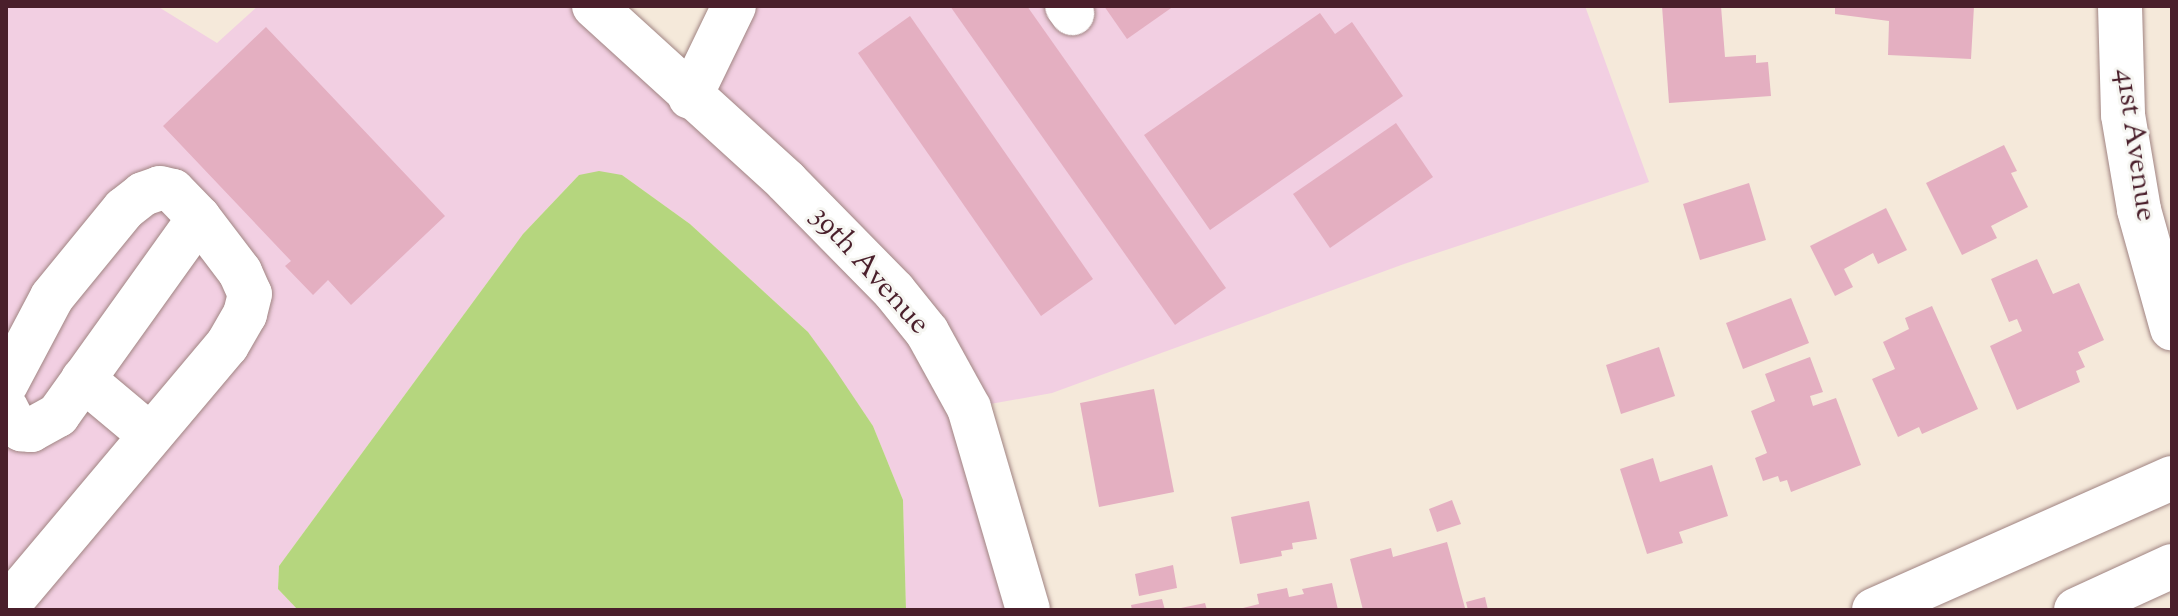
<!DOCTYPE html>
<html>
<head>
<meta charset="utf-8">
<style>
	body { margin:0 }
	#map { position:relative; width:2178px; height:616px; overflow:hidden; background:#f5e9da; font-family:"Sorts Mill Goudy",serif }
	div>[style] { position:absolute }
	.built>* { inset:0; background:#f2cfe2 }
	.green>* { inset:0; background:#b5d67e }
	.building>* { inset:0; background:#e4afc1 }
	.roads { filter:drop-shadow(0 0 2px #a08482) drop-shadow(0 0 2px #a08482) }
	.minor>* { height:44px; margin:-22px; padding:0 22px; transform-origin:22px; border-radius:22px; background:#fff }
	span { translate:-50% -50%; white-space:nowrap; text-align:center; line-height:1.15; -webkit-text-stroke:6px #f6f6f2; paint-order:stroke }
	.street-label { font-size:30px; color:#4a1f2b }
	.frame { position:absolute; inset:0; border:8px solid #4a1f2b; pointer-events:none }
</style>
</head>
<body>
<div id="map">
	<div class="built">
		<div style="clip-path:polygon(6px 6px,157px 6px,217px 43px,258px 6px,592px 6px,688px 98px,733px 6px,1585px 6px,1649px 182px,1404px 264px,1052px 393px,968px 408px,1027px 610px,906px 610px,903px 500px,873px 426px,808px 332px,690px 224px,622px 175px,579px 175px,523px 234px,279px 566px,278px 589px,298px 610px,6px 610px)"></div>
	</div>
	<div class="green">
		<div style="clip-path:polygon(599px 171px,622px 175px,690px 224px,808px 332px,832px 365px,873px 426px,903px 500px,906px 610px,298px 610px,278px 589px,279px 566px,523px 234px,579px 175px)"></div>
	</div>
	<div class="building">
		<div style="clip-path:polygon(950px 6px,1027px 6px,1226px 288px,1175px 325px)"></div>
		<div style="clip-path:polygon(1104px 6px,1174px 6px,1127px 39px)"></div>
		<div style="clip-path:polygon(1662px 6px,1721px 6px,1725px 57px,1756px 55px,1756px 63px,1768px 62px,1771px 96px,1669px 103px)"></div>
		<div style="clip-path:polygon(1835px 6px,1974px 6px,1971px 59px,1888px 55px,1889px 21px,1835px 14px)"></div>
		<div style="clip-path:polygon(1320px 13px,1335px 34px,1352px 22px,1403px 96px,1210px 230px,1144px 135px)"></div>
		<div style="clip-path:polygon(910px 16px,1093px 279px,1041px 316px,858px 53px)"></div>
		<div style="clip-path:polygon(266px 27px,445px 216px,351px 305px,328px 280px,313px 295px,285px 266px,291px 261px,163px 126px)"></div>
		<div style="clip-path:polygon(1396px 123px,1433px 177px,1330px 248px,1293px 194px)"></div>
		<div style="clip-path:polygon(2004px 145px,2017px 171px,2011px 173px,2028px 207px,1991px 226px,1997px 238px,1962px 255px,1926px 183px)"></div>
		<div style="clip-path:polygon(1749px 183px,1766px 240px,1700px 260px,1683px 204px)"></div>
		<div style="clip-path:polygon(1886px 208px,1907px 250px,1878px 264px,1873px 253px,1844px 269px,1853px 287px,1835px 296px,1810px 246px)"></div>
		<div style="clip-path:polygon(2037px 259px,2053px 294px,2079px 283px,2104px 340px,2078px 352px,2085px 367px,2076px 371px,2080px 382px,2017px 410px,1990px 346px,2022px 331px,2017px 319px,2009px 322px,1991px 279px)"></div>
		<div style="clip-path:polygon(1791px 298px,1809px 343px,1743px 369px,1726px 323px)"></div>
		<div style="clip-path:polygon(1932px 306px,1978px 409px,1922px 434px,1919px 427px,1898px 437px,1872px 379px,1895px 369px,1883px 342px,1909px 329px,1905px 318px)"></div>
		<div style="clip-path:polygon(1659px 347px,1675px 396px,1621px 414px,1606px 365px)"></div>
		<div style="clip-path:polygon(1810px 357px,1823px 392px,1810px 396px,1813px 406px,1836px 398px,1861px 465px,1791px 492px,1787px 480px,1780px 482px,1778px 476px,1763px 481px,1755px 458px,1767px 453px,1751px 411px,1775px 401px,1765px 374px)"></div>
		<div style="clip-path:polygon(1154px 389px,1174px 492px,1099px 507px,1080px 403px)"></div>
		<div style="clip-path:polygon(1653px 458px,1660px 482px,1712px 465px,1728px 516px,1679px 532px,1683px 543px,1647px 554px,1620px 469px)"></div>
		<div style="clip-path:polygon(1452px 500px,1461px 524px,1437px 532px,1429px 509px)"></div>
		<div style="clip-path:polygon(1309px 501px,1317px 539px,1292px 543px,1293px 549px,1281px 551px,1282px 556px,1240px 564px,1231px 517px)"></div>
		<div style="clip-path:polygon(1447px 542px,1465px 608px,1363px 610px,1350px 559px,1391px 548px,1393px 557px)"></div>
		<div style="clip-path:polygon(1173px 565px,1177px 588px,1139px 596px,1135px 574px)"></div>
		<div style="clip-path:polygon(1332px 583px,1338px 610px,1235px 610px,1259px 604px,1257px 594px,1287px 588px,1289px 597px,1304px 594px,1302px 589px)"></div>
		<div style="clip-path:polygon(1485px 597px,1488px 610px,1468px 610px,1466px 602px)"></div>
		<div style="clip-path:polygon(1162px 599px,1165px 610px,1132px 610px,1131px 605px)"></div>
		<div style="clip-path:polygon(1205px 603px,1207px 610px,1176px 610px,1176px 609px)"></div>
	</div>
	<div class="roads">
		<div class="minor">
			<div style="left:594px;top:6px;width:260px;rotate:42.3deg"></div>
			<div style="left:786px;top:181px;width:154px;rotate:45.5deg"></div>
			<div style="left:894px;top:291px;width:53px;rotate:51.2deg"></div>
			<div style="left:927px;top:332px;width:87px;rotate:61.1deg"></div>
			<div style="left:969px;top:408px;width:210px;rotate:73.7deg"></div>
			<div style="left:1067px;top:6px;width:9px;rotate:54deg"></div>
			<div style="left:2120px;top:6px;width:109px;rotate:88.4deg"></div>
			<div style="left:2123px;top:115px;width:96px;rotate:80.4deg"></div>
			<div style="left:2139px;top:210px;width:123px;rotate:74.4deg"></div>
			<div style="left:690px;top:97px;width:101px;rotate:-64.2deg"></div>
			<div style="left:83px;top:379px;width:87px;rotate:39.9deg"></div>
			<div style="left:6px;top:384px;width:98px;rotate:-62.1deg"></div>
			<div style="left:52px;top:297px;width:114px;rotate:-50.7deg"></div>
			<div style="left:124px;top:209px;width:24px;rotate:-38deg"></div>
			<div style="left:143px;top:194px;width:18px;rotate:-19deg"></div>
			<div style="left:160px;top:188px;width:13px;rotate:13deg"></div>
			<div style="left:173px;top:191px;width:37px;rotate:46deg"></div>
			<div style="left:199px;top:218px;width:68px;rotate:52.8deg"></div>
			<div style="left:240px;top:272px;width:24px;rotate:66deg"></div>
			<div style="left:250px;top:294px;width:21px;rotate:104deg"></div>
			<div style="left:245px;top:314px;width:36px;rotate:120deg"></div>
			<div style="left:227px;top:345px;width:324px;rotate:130.1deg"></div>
			<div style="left:6px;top:408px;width:18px;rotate:63deg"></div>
			<div style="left:14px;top:424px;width:9px;rotate:36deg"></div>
			<div style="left:21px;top:429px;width:10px;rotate:6deg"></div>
			<div style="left:31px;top:430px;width:31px;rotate:-29deg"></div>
			<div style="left:58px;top:415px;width:242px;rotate:-54.4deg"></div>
			<div style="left:1874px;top:610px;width:326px;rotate:-23.9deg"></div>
			<div style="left:2076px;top:610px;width:106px;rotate:-24.6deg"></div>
		</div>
	</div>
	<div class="street-label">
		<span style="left:2134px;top:145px;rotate:82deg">41st Avenue</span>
		<span style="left:869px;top:271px;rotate:48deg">39th Avenue</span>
	</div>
	<div class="frame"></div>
</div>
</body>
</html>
